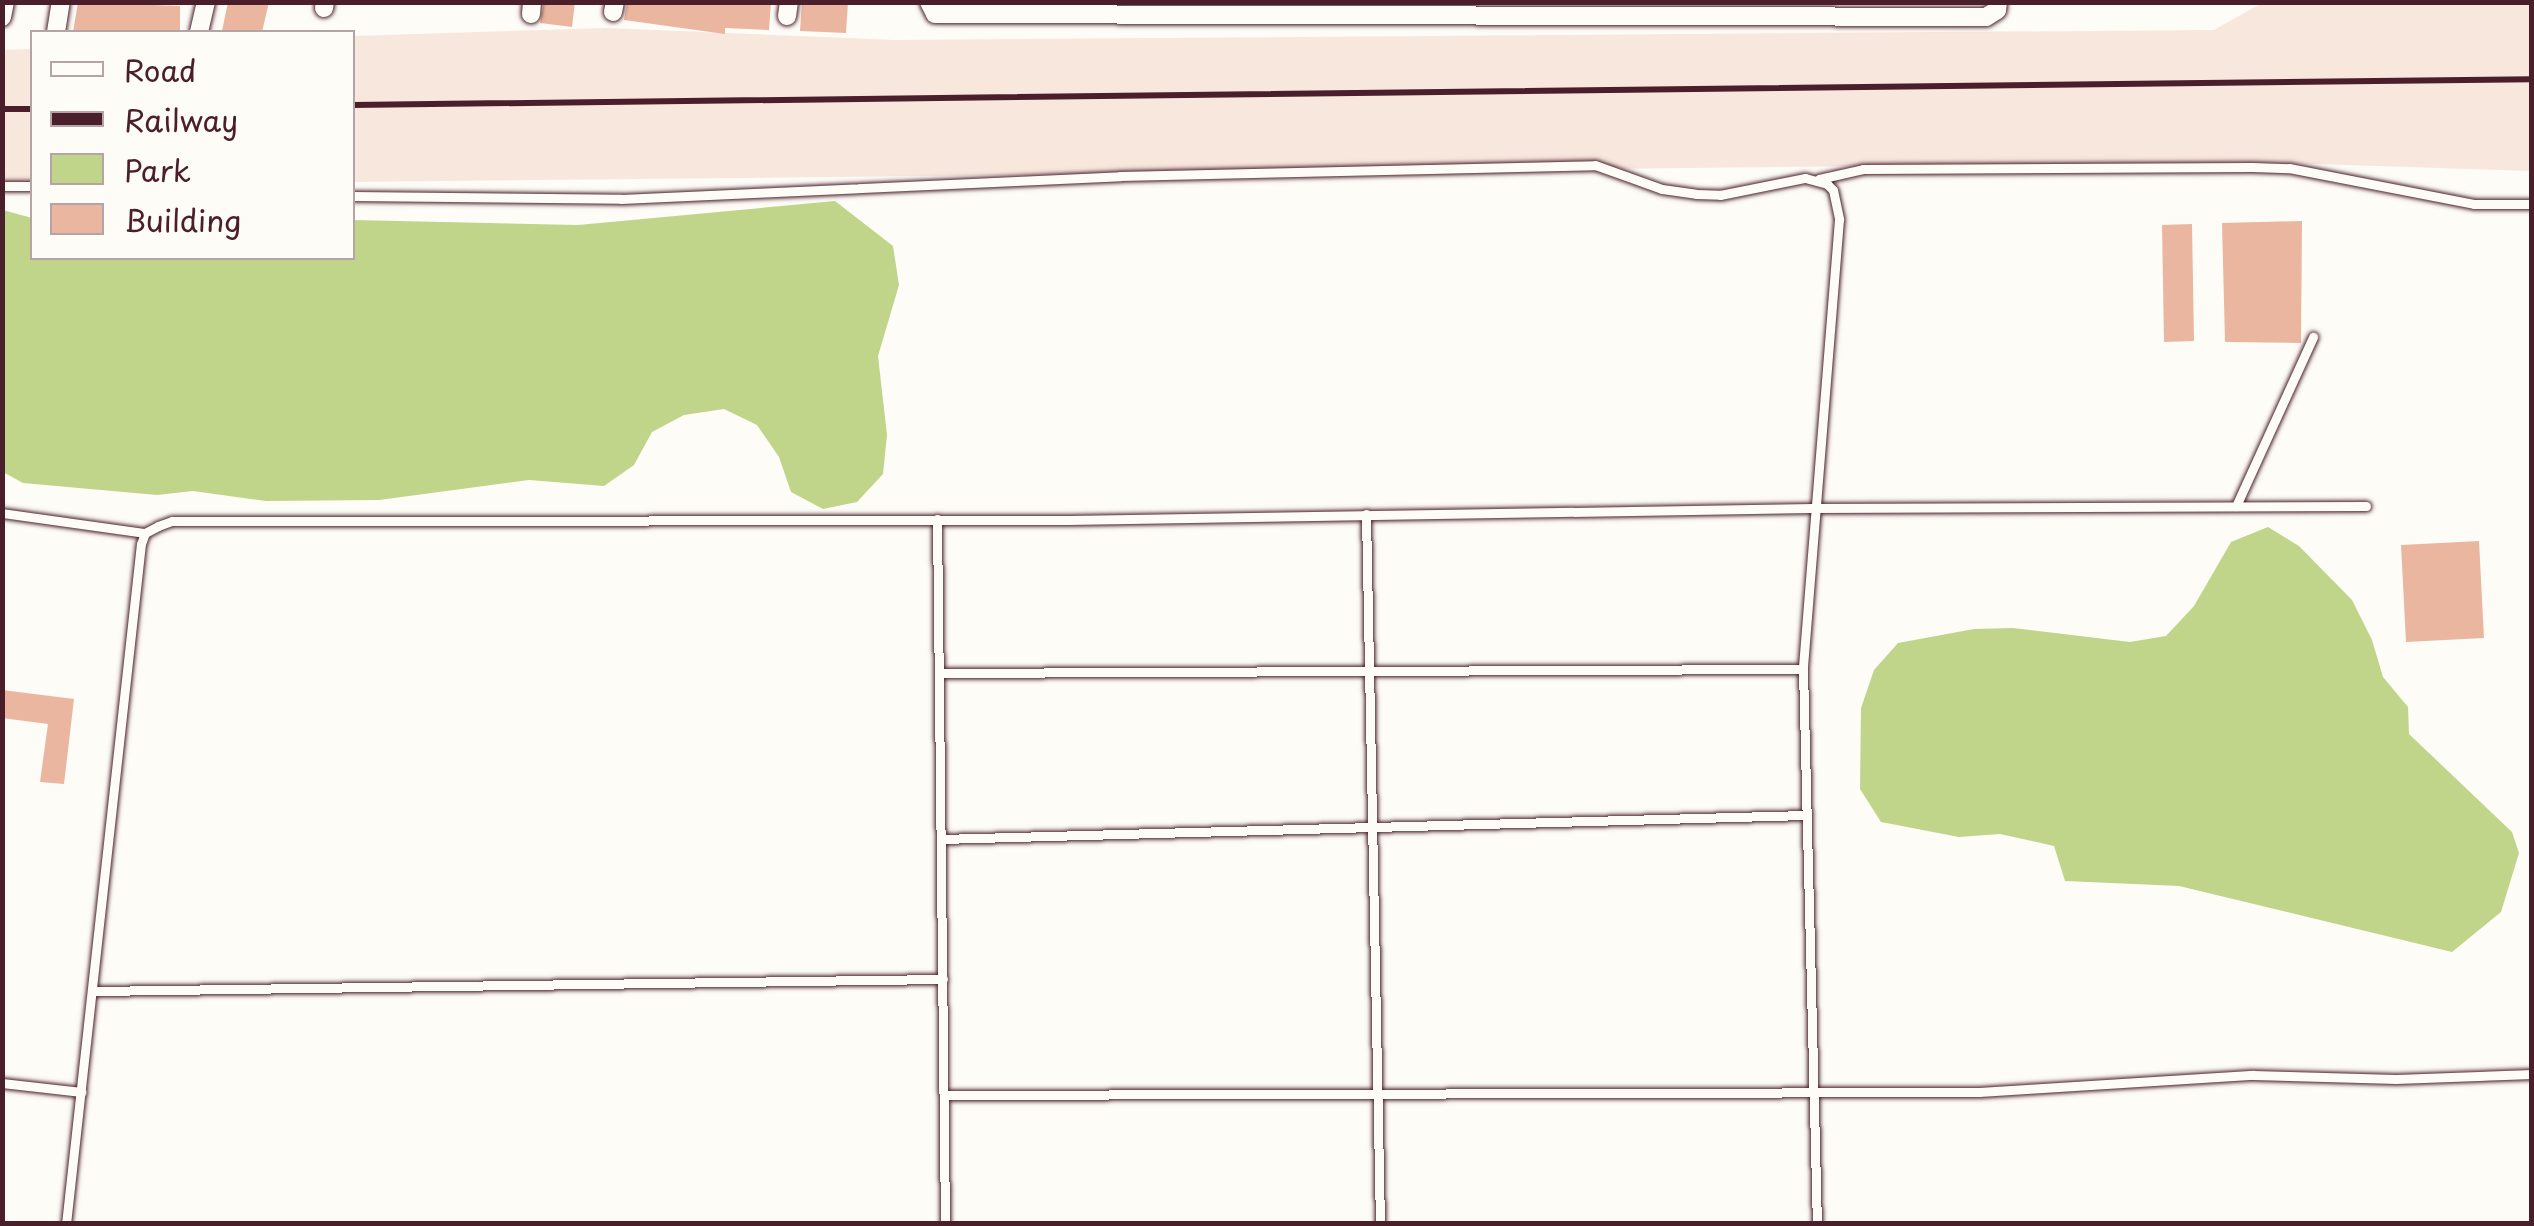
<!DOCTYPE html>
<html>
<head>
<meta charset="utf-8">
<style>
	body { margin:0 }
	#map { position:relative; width:2534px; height:1226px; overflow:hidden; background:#fdfcf7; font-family:"Playpen Sans",sans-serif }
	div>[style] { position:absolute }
	.built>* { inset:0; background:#f8e7dd }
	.green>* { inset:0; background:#c0d58a }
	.building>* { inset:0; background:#ebb69f }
	.roads { filter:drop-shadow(0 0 2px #4a1f2b) drop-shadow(0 0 2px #4a1f2b) }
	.lane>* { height:9px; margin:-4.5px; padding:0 4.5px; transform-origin:4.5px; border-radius:4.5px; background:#fdfcf7 }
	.street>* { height:18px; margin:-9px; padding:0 9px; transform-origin:9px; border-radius:9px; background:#fdfcf7 }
	.rail>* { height:6px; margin:-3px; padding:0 3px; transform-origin:3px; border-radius:3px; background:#4a1f2b }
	span { translate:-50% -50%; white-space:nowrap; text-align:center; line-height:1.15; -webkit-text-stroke:8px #fdfcf7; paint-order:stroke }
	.frame { position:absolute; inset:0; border:5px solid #4a1f2b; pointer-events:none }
	.legend { position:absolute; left:30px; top:30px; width:325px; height:230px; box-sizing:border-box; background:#fdfcf7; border:2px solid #b5a4a5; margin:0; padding:12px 18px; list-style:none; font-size:30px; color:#4a1f2b }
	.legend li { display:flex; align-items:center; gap:20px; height:50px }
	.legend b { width:50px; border:2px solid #b5a4a5 }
</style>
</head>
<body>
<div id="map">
	<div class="built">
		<div style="clip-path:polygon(2262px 3px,2531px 3px,2531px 171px,2256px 162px,353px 182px,352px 36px,606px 28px,894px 40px,2214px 30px)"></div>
		<div style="clip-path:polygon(32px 49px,32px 185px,3px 185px,2px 50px)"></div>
	</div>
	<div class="green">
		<div style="clip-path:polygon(835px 201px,893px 246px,899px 285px,878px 356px,887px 435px,883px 474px,857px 502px,823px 509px,791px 492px,779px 457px,757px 425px,724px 409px,684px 415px,652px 432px,634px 465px,604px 486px,529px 480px,379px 500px,266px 501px,193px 491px,157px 495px,23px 483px,3px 472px,3px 210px,32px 218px,32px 258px,352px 258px,353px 220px,578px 225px)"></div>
		<div style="clip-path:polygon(2268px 527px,2299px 546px,2352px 600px,2372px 640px,2383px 677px,2408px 707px,2409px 734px,2512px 832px,2519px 853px,2501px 912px,2452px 952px,2179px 886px,2065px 881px,2054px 846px,2000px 834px,1959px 837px,1881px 822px,1860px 789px,1861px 708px,1874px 670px,1898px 643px,1974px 629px,2013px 628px,2130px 642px,2166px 636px,2194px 606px,2231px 542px)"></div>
	</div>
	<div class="building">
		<div style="clip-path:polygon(78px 2px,180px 6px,180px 32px,73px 32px)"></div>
		<div style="clip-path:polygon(228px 2px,269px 2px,262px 32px,222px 31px)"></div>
		<div style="clip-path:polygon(544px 2px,575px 2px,572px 27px,540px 23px)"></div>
		<div style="clip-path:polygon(627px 2px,771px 2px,769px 30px,725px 28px,725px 34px,624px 20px)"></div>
		<div style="clip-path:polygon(802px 2px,848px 2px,846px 33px,800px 31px)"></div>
		<div style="clip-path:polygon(2302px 221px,2301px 343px,2225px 342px,2222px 223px)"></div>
		<div style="clip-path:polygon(2192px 224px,2194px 341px,2164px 342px,2162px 225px)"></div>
		<div style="clip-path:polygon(2479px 541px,2484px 638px,2406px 642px,2401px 545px)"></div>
		<div style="clip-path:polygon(2px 690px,74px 699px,64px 784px,40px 782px,48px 724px,2px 718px)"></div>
	</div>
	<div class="roads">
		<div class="lane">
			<div style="left:1819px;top:179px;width:45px;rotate:-12.8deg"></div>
			<div style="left:1863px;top:169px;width:389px;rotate:-0.3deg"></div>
			<div style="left:2252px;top:167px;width:37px;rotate:2deg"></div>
			<div style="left:2289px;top:168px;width:188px;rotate:11deg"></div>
			<div style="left:2474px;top:204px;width:58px"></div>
			<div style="left:2px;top:186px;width:30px"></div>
			<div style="left:352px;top:196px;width:269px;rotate:0.6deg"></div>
			<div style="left:621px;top:199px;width:500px;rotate:-2.6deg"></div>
			<div style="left:1120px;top:176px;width:475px;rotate:-1.3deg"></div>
			<div style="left:1595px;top:165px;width:71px;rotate:19.7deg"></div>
			<div style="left:1662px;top:189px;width:34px;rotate:8deg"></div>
			<div style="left:1696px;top:194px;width:24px;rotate:2deg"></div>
			<div style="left:1720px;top:195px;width:87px;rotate:-11.3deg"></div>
			<div style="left:1805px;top:178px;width:23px;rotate:15deg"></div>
			<div style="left:1827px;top:184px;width:8px;rotate:45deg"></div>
			<div style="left:1833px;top:190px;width:30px;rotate:78deg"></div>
			<div style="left:1839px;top:219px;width:451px;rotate:94.6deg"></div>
			<div style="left:1803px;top:669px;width:555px;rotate:88.56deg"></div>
			<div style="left:2236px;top:506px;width:186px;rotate:-65.5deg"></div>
			<div style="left:2px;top:513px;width:144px;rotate:8deg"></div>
			<div style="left:1366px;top:514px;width:710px;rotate:88.87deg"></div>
			<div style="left:937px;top:519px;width:705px;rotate:89.35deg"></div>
			<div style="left:939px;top:673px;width:864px;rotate:-0.27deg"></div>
			<div style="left:941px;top:839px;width:865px;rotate:-1.59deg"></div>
			<div style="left:94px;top:991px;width:849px;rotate:-0.81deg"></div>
			<div style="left:2px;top:1083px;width:80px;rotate:6.5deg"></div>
			<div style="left:944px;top:1095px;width:1035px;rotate:-0.17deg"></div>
			<div style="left:1979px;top:1092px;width:275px;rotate:-3.6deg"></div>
			<div style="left:2253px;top:1075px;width:143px;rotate:1.6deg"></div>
			<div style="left:2396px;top:1079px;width:136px;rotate:-2.1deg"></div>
			<div style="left:66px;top:1224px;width:684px;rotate:-83.71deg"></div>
			<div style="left:141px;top:544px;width:12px;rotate:-70deg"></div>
			<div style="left:145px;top:533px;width:15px;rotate:-28deg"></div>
			<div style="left:158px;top:526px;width:15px;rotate:-20deg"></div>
			<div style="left:172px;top:521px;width:896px;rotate:-0.06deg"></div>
			<div style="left:1068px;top:520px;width:744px;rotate:-0.92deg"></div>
			<div style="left:1812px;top:508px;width:554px;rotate:-0.21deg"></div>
		</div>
		<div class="street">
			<div style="left:929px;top:2px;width:13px;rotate:63deg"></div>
			<div style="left:935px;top:14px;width:1051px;rotate:0.16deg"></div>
			<div style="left:1986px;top:17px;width:13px;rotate:-32deg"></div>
			<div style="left:1997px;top:10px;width:8px;rotate:-83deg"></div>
			<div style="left:324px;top:8px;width:6px;rotate:-81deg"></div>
			<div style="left:613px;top:12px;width:10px;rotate:-79deg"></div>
			<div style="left:531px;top:14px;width:12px;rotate:-85deg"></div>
			<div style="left:787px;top:16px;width:14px;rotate:-82deg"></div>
			<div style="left:2px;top:17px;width:15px;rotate:-79deg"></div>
			<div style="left:56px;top:32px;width:30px;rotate:-81deg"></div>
			<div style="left:199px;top:32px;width:31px;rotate:-77deg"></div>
		</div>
	</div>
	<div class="rail">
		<div style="left:352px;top:105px;width:2180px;rotate:-0.68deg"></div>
		<div style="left:2px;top:109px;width:30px"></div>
	</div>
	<div class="frame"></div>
	<ul class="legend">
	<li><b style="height:12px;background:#fdfcf7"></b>Road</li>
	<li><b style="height:12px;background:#4a1f2b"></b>Railway</li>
	<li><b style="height:28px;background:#c0d58a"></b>Park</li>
	<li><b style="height:28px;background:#ebb69f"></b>Building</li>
	</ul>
</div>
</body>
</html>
